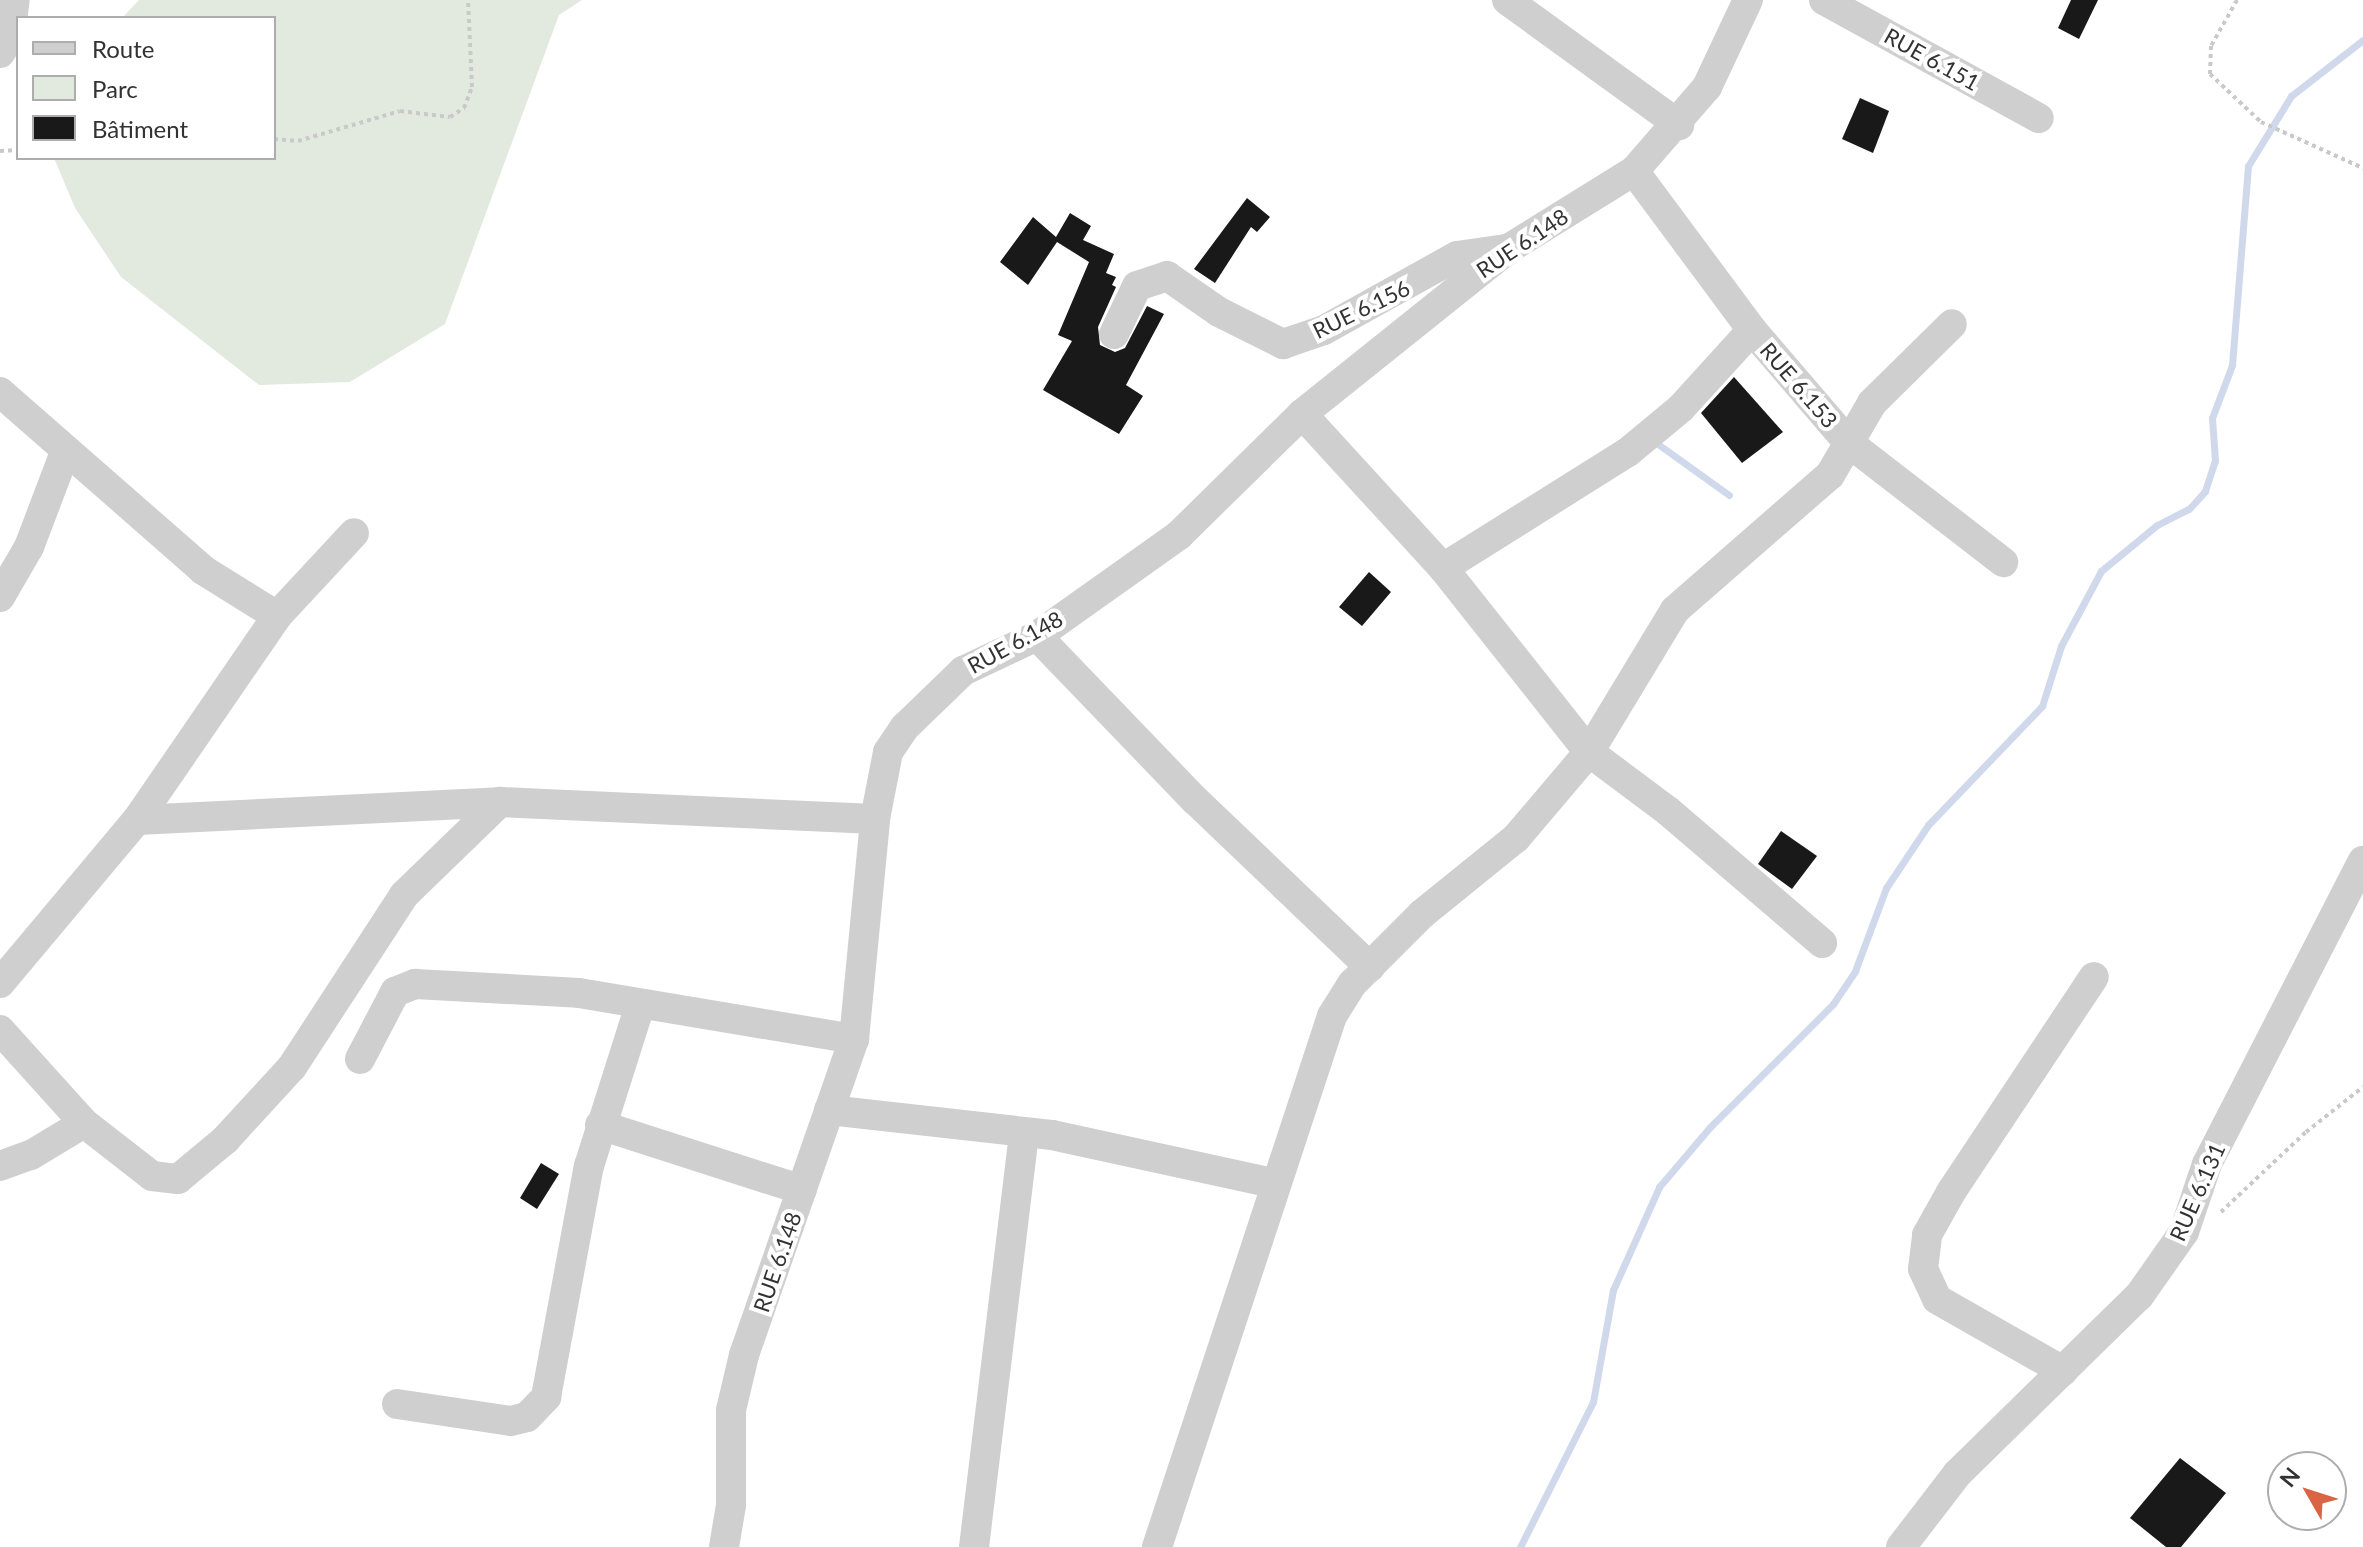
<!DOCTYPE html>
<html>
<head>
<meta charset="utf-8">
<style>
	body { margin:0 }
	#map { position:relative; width:2363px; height:1547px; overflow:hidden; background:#fff; font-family:Lato,sans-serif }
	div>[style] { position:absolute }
	.green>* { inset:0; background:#e2eadf }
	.stream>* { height:7px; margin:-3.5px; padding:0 3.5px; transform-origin:3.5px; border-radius:3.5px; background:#d0d9eb }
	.building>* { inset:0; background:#191919 }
	.path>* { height:4px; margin-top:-2px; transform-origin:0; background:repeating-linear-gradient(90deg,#c9c9c9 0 4px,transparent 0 8px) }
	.minor>* { height:30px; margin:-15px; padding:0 15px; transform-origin:15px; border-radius:15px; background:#cfcfcf }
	span { translate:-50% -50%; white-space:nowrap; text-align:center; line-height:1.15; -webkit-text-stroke:8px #fff; paint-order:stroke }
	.street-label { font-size:22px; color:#323232 }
	.legend { position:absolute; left:16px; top:16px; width:260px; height:144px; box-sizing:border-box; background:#fff; border:2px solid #adadad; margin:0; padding:10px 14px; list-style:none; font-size:24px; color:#323232 }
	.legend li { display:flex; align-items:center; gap:16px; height:40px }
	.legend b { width:40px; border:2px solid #adadad }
	.north { position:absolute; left:2267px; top:1451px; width:80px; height:80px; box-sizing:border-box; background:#fff; border:2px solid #adadad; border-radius:50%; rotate:309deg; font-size:22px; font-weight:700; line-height:32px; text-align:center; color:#323232 }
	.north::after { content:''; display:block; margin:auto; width:28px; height:36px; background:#d96544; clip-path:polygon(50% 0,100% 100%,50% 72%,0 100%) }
</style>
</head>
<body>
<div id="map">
	<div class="green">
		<div style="clip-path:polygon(139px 0,582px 0,559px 15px,445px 324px,350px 382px,259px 385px,121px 277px,75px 208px,54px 158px,274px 158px,274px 18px,122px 18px)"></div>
	</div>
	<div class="stream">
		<div style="left:1655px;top:442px;width:91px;rotate:35.6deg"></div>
		<div style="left:1520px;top:1547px;width:162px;rotate:-63.3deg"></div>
		<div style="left:1593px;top:1402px;width:114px;rotate:-79.9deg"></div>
		<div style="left:1613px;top:1290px;width:113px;rotate:-65.9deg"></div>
		<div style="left:1659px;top:1187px;width:79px;rotate:-49.6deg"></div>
		<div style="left:1710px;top:1127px;width:174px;rotate:-45deg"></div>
		<div style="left:1833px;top:1004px;width:40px;rotate:-56deg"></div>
		<div style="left:1855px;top:971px;width:89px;rotate:-69.5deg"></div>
		<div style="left:1886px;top:888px;width:76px;rotate:-56.3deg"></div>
		<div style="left:1928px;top:825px;width:165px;rotate:-46.2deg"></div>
		<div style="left:2042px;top:706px;width:63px;rotate:-72.4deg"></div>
		<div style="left:2061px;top:646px;width:85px;rotate:-61.9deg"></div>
		<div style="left:2101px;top:571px;width:72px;rotate:-39.4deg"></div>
		<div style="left:2157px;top:525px;width:36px;rotate:-27deg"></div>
		<div style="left:2189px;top:509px;width:24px;rotate:-48deg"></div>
		<div style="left:2205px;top:491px;width:32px;rotate:-72deg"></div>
		<div style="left:2215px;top:461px;width:43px;rotate:-94deg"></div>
		<div style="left:2212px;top:418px;width:57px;rotate:-69.3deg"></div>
		<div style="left:2232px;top:365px;width:200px;rotate:-85.4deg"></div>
		<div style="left:2248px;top:166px;width:82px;rotate:-58.4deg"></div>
		<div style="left:2291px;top:96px;width:91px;rotate:-37.9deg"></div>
	</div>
	<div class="building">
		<div style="clip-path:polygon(2071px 0,2098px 0,2079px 39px,2058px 28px)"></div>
		<div style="clip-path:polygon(1860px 98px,1889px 111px,1873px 153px,1842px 139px)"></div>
		<div style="clip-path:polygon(1247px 198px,1270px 217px,1257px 232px,1251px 227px,1215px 283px,1194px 269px)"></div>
		<div style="clip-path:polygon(1070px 213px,1091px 226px,1083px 240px,1114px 254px,1106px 273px,1116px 277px,1112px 285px,1116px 287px,1098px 327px,1100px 345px,1115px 352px,1125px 348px,1147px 306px,1164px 314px,1126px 385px,1143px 396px,1119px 434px,1043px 390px,1072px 341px,1058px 335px,1089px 262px,1057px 242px,1028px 285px,1000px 262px,1033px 217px,1056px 237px)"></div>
		<div style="clip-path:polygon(1734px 377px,1783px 432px,1742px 463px,1701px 413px)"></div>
		<div style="clip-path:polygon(1369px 572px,1391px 592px,1362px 626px,1339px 607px)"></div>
		<div style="clip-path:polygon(1781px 831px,1817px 856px,1792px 889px,1758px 864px)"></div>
		<div style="clip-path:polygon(541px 1163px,559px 1174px,537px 1209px,520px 1198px)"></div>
		<div style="clip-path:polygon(2180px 1458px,2226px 1493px,2181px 1547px,2166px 1547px,2130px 1518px)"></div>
	</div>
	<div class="path">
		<div style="left:2237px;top:0;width:53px;rotate:119.5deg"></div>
		<div style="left:2211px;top:46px;width:28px;rotate:92deg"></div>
		<div style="left:2210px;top:74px;width:70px;rotate:43.3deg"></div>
		<div style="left:2261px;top:122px;width:112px;rotate:24.3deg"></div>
		<div style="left:274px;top:139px;width:24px;rotate:5deg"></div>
		<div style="left:298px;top:141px;width:106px;rotate:-16.4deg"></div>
		<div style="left:400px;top:111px;width:50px;rotate:6.8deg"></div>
		<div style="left:450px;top:117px;width:17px;rotate:-33deg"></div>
		<div style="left:464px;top:108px;width:22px;rotate:-69deg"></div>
		<div style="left:472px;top:87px;width:87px;rotate:-92.6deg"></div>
		<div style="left:0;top:151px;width:18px;rotate:-3deg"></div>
		<div style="left:2221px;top:1212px;width:117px;rotate:-43.3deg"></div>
		<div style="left:2306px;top:1132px;width:73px;rotate:-38.3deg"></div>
	</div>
	<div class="minor">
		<div style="left:1507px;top:0;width:213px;rotate:36deg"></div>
		<div style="left:1824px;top:0;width:245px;rotate:28.8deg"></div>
		<div style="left:0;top:53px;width:18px;rotate:-56deg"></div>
		<div style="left:10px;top:38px;width:38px;rotate:-83deg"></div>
		<div style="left:1634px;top:171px;width:198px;rotate:53.4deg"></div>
		<div style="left:1752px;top:330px;width:149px;rotate:49.4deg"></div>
		<div style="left:1849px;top:443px;width:195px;rotate:37.7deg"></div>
		<div style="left:1114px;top:334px;width:53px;rotate:-64.4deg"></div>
		<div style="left:1137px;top:286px;width:32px;rotate:-18deg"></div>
		<div style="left:1167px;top:276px;width:63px;rotate:34.7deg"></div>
		<div style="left:1219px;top:312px;width:72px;rotate:26.6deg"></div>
		<div style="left:1283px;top:344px;width:43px;rotate:-18.9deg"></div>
		<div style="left:1324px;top:330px;width:152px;rotate:-29.1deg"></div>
		<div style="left:1457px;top:256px;width:49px;rotate:-8.1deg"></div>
		<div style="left:0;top:392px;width:270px;rotate:41.2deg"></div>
		<div style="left:203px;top:570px;width:87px;rotate:31.9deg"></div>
		<div style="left:1302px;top:414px;width:209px;rotate:47.5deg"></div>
		<div style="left:1443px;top:568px;width:235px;rotate:51.6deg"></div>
		<div style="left:1589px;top:752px;width:99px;rotate:36.8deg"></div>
		<div style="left:1668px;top:811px;width:203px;rotate:40.6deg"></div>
		<div style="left:1443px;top:568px;width:218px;rotate:-32.1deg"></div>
		<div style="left:1628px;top:452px;width:69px;rotate:-39.7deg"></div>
		<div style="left:1681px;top:408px;width:105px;rotate:-47.7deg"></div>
		<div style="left:0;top:597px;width:58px;rotate:-59.9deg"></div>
		<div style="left:29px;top:547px;width:102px;rotate:-69.2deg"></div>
		<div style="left:1037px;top:636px;width:228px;rotate:46.1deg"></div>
		<div style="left:1195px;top:800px;width:242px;rotate:43.7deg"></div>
		<div style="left:137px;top:820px;width:247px;rotate:-55.5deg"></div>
		<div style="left:277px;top:616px;width:113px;rotate:-47.1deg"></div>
		<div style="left:0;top:983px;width:213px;rotate:-50deg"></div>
		<div style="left:137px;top:820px;width:363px;rotate:-2.8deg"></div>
		<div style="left:500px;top:802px;width:375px;rotate:2.6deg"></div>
		<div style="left:0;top:1030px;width:125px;rotate:47.9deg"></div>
		<div style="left:84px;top:1123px;width:86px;rotate:37.9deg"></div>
		<div style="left:152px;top:1176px;width:26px;rotate:7deg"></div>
		<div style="left:178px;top:1179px;width:61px;rotate:-39.7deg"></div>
		<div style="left:225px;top:1140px;width:99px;rotate:-47.5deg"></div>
		<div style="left:292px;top:1067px;width:205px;rotate:-56.9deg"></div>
		<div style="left:404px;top:895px;width:134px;rotate:-44.1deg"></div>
		<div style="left:360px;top:1059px;width:76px;rotate:-62.4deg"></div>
		<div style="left:395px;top:992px;width:22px;rotate:-22deg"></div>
		<div style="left:415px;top:984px;width:164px;rotate:3.1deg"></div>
		<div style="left:579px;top:993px;width:279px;rotate:9.5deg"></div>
		<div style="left:829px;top:1110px;width:224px;rotate:6.4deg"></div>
		<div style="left:1052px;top:1135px;width:229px;rotate:12.3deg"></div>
		<div style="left:600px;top:1125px;width:212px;rotate:17.8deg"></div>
		<div style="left:0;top:1166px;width:33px;rotate:-20deg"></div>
		<div style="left:31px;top:1155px;width:62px;rotate:-31.1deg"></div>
		<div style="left:2063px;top:1371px;width:145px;rotate:-150.3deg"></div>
		<div style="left:1937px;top:1299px;width:33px;rotate:-115deg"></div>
		<div style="left:1923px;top:1269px;width:34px;rotate:-83deg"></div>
		<div style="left:1927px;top:1235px;width:49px;rotate:-60.8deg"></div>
		<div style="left:1951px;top:1192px;width:258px;rotate:-56.4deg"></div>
		<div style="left:397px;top:1404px;width:115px;rotate:8.5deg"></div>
		<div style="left:511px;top:1421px;width:16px;rotate:-14deg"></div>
		<div style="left:527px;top:1417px;width:28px;rotate:-46deg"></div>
		<div style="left:546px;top:1397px;width:235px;rotate:-79.5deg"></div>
		<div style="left:589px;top:1166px;width:169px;rotate:-72.4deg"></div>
		<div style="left:724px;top:1547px;width:43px;rotate:-80.5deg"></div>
		<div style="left:731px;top:1505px;width:95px;rotate:-90deg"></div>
		<div style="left:731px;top:1410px;width:57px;rotate:-76.7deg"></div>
		<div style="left:744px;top:1355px;width:335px;rotate:-70.8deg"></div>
		<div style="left:854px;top:1039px;width:221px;rotate:-84.5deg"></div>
		<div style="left:875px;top:819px;width:68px;rotate:-79deg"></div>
		<div style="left:888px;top:752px;width:30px;rotate:-56deg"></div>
		<div style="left:905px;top:727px;width:81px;rotate:-44deg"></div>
		<div style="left:963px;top:671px;width:82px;rotate:-25.3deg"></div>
		<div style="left:1037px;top:636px;width:174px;rotate:-35.4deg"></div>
		<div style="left:1179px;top:535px;width:173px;rotate:-44.5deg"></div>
		<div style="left:1302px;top:414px;width:264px;rotate:-38.7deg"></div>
		<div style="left:1508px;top:249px;width:148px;rotate:-31.8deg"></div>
		<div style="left:1634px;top:171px;width:111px;rotate:-49deg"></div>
		<div style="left:1707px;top:87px;width:96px;rotate:-64.8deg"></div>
		<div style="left:974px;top:1547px;width:418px;rotate:-83.1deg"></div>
		<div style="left:1157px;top:1547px;width:559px;rotate:-71.76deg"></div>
		<div style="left:1332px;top:1016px;width:38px;rotate:-58deg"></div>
		<div style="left:1352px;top:984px;width:99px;rotate:-45deg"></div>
		<div style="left:1422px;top:914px;width:121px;rotate:-39deg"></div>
		<div style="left:1516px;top:838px;width:113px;rotate:-49.7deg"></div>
		<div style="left:1589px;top:752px;width:166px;rotate:-58.8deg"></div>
		<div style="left:1675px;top:610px;width:206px;rotate:-41.1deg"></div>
		<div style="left:1830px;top:475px;width:83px;rotate:-59.7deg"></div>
		<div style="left:1872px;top:403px;width:112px;rotate:-44.6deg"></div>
		<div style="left:1901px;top:1547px;width:92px;rotate:-52.5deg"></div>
		<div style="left:1957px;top:1474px;width:255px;rotate:-44.4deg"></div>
		<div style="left:2139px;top:1296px;width:78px;rotate:-54.9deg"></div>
		<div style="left:2184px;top:1232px;width:72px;rotate:-71.3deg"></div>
		<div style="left:2207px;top:1164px;width:341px;rotate:-62.8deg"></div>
	</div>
	<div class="street-label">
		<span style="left:1932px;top:59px;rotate:29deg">RUE 6.151</span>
		<span style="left:1522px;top:243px;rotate:-34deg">RUE 6.148</span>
		<span style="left:1361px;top:309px;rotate:-26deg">RUE 6.156</span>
		<span style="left:1799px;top:385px;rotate:49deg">RUE 6.153</span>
		<span style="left:1015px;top:642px;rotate:-29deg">RUE 6.148</span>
		<span style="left:2197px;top:1192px;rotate:-66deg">RUE 6.131</span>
		<span style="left:777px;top:1262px;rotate:-71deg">RUE 6.148</span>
	</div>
	<ul class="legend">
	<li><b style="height:10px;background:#cfcfcf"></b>Route</li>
	<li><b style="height:22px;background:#e2eadf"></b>Parc</li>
	<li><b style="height:22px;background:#191919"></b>Bâtiment</li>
	</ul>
	<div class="north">N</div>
</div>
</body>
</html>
